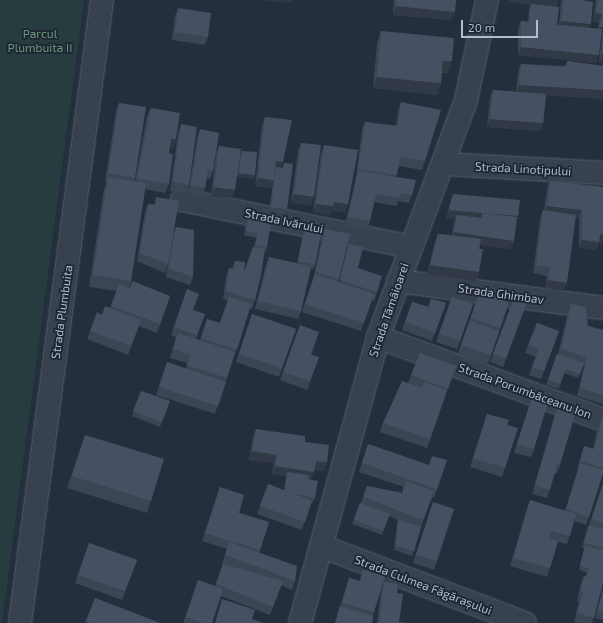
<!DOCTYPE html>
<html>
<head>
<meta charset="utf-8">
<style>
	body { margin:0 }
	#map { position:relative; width:603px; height:623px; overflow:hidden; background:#242f3e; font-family:"Exo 2",sans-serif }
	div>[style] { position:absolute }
	.green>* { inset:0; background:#263c3f }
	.roads { filter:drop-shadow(0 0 1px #565f6c) drop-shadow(0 0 1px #565f6c) }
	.street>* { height:22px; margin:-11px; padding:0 11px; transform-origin:11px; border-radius:11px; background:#38414e }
	.wall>* { inset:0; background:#3b4654 }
	.shaded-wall>* { inset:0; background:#303945 }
	.building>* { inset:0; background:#455162 }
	span { translate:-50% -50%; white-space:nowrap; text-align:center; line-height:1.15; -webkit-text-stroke:3.5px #1d2633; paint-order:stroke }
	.park-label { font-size:12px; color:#6b9a76 }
	.street-label { font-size:12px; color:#b4bcc9 }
	.scale { position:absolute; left:461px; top:20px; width:77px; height:18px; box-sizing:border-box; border:2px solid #b4bcc9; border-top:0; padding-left:5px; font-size:12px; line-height:14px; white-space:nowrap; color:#b4bcc9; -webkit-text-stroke:3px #1d2633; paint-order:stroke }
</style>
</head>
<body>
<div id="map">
	<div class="green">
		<div style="clip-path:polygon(0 0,84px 0,2px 623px,0 623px)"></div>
	</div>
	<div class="roads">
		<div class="street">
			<div style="left:443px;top:164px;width:160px;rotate:3.2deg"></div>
			<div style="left:182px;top:200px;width:233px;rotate:11.6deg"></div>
			<div style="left:398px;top:281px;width:207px;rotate:7.5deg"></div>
			<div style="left:378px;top:337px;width:240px;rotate:20.2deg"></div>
			<div style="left:321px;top:546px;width:218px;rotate:20.7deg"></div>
			<div style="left:20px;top:623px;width:628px;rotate:-82.5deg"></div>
			<div style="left:300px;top:623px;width:296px;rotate:-74.7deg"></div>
			<div style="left:378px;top:337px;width:253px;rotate:-69.6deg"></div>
			<div style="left:466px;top:100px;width:102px;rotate:-78.1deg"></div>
		</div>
	</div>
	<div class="wall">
		<div style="clip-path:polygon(394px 0,456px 0,452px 20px,393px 15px)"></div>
		<div style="clip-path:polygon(509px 0,558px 0,556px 6px,557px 25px,559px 25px,561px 0,581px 0,591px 24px,589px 28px,598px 29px,599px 22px,593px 22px,596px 0,603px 0,603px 63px,599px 62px,602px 36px,601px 36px,596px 63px,518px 55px,518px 29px,521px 21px,528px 22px,529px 8px,531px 5px,509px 2px)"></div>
		<div style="clip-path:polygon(178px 8px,208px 37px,205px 45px,172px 40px,175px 16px)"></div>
		<div style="clip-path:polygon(381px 31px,448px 73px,442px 73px,441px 83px,437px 95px,373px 88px,377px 43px)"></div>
		<div style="clip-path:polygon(567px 61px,603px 66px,603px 99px,546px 95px,543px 123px,540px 131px,487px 127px,490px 98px,493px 90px,516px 92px,518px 72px,521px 64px,565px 66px)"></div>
		<div style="clip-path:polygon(401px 102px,425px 161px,422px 170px,399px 166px,396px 177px,412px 195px,409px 203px,398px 201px,396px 206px,374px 202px,370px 221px,367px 230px,345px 225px,356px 177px,362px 130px,365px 122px,396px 126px,398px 111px)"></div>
		<div style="clip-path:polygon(119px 103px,135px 178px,134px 181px,135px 181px,147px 116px,151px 108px,176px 139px,173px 148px,169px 147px,169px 184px,165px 193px,145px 189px,131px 281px,129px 288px,170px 296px,157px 333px,139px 326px,128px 355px,87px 339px,90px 331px,102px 315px,110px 308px,117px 291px,89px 287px,104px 189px,107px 182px,105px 182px,116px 111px)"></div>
		<div style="clip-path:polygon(265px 117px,281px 168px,282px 168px,284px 163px,287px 209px,285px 214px,269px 211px,273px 182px,271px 188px,255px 186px,262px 126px)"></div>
		<div style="clip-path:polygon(181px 124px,189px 185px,186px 193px,170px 191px,178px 133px)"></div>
		<div style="clip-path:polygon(200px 129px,213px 171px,210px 179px,207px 178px,205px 188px,202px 196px,188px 194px,197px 138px)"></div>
		<div style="clip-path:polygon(301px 143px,311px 205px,291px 203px,298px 151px)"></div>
		<div style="clip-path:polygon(324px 145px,348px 204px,345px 212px,332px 211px,330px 215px,313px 212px,321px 153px)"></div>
		<div style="clip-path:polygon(219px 146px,232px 198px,211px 196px,216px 154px)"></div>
		<div style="clip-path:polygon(242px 151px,255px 175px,253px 179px,237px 177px,240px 155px)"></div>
		<div style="clip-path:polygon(550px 181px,603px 187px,599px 243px,596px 250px,579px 248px,579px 218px,575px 218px,563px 291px,545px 288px,547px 276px,533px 273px,540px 219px,543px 210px,544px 210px,547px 189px)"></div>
		<div style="clip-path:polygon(453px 194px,516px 221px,514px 241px,511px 249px,480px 245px,479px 249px,479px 272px,476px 281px,427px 274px,435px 242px,438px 234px,452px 235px,454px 223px,455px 219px,446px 219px,450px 203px)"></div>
		<div style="clip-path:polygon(156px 197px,173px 235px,176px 227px,193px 277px,190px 285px,166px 277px,168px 264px,165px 273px,137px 261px,145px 212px,148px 204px,154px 205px)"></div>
		<div style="clip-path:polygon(248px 218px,267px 247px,266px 251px,264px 251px,255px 300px,252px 309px,250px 308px,215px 414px,156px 395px,167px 362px,186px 369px,187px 363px,170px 358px,176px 337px,171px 335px,187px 289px,193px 310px,205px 314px,196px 339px,200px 340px,207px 319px,220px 323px,228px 301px,223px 299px,226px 277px,229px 268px,232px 269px,235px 261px,244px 272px,254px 247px,256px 238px,244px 235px,246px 222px)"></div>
		<div style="clip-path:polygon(325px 229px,339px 279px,338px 282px,339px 282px,346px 252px,349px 244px,358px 268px,377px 292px,374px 301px,371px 300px,361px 331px,302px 312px,313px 279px,322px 237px)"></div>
		<div style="clip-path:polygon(304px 231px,315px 265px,313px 269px,311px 268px,301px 311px,298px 319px,255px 309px,266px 265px,269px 257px,297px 263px,303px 235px)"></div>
		<div style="clip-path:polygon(480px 290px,509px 303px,488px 364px,458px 353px)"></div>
		<div style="clip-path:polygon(515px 295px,528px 299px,503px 367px,490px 362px)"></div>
		<div style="clip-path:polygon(452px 297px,473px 304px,457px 349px,436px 342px)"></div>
		<div style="clip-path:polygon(431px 299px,446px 303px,432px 341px,402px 330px,412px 302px,428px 307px)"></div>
		<div style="clip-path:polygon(571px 304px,588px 326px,603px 330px,603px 404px,577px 396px,584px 366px,583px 366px,578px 378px,564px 373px,559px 389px,546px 385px,557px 354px,558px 354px,568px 313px)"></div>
		<div style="clip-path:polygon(252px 314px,296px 329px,279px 377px,236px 362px)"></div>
		<div style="clip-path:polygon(537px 323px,559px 331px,541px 379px,529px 375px,536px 357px,525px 353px)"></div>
		<div style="clip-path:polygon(300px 325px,311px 355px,319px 357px,307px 390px,280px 380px)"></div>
		<div style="clip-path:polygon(420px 353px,456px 366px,427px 448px,380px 432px,383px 423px,408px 383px)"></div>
		<div style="clip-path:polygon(141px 391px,170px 401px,160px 427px,132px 416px)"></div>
		<div style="clip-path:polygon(533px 394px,534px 449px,531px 457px,514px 453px)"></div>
		<div style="clip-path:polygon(558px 405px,560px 465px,557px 474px,555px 473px,547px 498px,532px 494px,555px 414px)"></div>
		<div style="clip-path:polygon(487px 414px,507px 425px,505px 468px,502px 477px,470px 467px)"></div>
		<div style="clip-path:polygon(602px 418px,603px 419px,603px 474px,586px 525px,574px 521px,567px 544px,558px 542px,547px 577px,510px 566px,527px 509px,530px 500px,565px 511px,578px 470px,577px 469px,584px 446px,593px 449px,598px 427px)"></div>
		<div style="clip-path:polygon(256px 429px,305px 442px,327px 462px,324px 471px,314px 470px,311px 479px,315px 498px,313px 502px,311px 502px,302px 530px,257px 514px,268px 484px,284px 490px,286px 476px,272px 474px,274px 463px,249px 460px,253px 437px)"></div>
		<div style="clip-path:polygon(85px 435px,151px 501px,147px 513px,67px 488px)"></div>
		<div style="clip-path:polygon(368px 444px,428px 465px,447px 460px,434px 498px,432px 497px,421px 527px,412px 556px,394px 550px,397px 524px,398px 520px,389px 516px,382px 535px,352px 524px,360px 503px,361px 503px,367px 486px,402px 493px,404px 487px,359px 472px)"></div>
		<div style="clip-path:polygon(603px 483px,603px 583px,592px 623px,579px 623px,574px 622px,579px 602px,577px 601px,581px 584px,584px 576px,586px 576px,587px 573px,579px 570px,584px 548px,582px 547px,587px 529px,589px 525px)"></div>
		<div style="clip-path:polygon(220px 487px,239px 513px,269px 522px,259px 553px,295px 581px,292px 590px,281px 585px,270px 615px,221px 596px,212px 623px,183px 623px,198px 580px,215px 586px,223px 564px,222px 564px,227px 549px,202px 541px)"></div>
		<div style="clip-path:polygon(433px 502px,437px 561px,434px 570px,413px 563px)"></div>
		<div style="clip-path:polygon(89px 543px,137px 560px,122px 600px,75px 583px)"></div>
		<div style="clip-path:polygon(363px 570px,374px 612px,372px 623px,335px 623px,349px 578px,360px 581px)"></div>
		<div style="clip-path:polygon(384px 582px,397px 593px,399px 622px,406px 623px,377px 623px,381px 590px)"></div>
		<div style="clip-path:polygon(603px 588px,603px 620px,595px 618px)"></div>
		<div style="clip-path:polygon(95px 598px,160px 623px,85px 623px)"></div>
	</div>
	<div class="shaded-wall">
		<div style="clip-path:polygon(259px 0,293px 0,292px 3px)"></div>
		<div style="clip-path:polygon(509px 0,558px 0,556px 8px,509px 2px)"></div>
		<div style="clip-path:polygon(396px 6px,455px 12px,452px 20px,393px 15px)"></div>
		<div style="clip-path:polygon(596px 13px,602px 14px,599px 22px,593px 22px)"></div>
		<div style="clip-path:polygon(561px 21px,591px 24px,588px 33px,558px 30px)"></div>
		<div style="clip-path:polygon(600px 27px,603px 27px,603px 34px,602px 36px,597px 35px)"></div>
		<div style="clip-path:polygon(521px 47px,599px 55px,596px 63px,518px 55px)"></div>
		<div style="clip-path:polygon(602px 54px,603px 54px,603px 63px,599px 62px)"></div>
		<div style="clip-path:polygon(443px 61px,452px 61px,448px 73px,439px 72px)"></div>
		<div style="clip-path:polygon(377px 77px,441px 83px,437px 95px,373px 88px)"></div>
		<div style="clip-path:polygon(519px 85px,603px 90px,603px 99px,516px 93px)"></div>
		<div style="clip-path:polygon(490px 119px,543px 123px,540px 131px,487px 127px)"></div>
		<div style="clip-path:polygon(171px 139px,176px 139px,173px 148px,168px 147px)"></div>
		<div style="clip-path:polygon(276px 161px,283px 162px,280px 170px,276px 167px,276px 170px,273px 169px)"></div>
		<div style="clip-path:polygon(239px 173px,255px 175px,253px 179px,237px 177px)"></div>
		<div style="clip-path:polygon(258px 178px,274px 180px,271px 188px,255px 186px)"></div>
		<div style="clip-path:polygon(214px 187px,235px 190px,232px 198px,211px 196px)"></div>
		<div style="clip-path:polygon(294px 194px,314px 197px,311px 205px,291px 203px)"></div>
		<div style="clip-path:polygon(334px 202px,348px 204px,345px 212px,332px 211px,330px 215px,313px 212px,316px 204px)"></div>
		<div style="clip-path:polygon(547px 206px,582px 210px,579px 218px,544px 215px)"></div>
		<div style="clip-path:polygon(449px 210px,518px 216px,515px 224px,482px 218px,482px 213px,480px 221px,457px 215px,455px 219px,446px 219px)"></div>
		<div style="clip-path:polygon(454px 232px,514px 241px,511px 249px,451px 241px)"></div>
		<div style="clip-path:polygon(600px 234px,603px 235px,603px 243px,599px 243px,596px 250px,579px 248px,582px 240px)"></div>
		<div style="clip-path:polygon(430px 265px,479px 272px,476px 281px,427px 274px)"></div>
		<div style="clip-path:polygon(548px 280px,567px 283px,563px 291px,545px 288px)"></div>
		<div style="clip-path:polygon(252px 451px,277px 455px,274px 463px,249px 460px)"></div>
		<div style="clip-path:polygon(316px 461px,327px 462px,324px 471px,313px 469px)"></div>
		<div style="clip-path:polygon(275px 466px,314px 472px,311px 480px,287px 472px,286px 476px,272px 474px)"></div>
	</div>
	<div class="building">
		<div style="clip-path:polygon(396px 0,456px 0,455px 12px,396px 6px)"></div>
		<div style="clip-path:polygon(564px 0,581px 0,593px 2px,591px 24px,561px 21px)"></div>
		<div style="clip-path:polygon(598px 0,603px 0,603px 27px,600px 27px,602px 14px,596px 13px)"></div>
		<div style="clip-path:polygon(531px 4px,559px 7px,557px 25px,529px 22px)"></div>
		<div style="clip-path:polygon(178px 8px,211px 13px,208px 37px,175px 32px)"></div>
		<div style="clip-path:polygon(521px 21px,602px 29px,599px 55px,521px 47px)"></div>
		<div style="clip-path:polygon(381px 31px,454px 38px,452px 61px,443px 61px,441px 83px,377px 77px)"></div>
		<div style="clip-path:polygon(603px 43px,603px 54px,602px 54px)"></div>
		<div style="clip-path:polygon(567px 61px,603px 66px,603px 90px,519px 85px,521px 64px,567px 67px)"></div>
		<div style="clip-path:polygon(493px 90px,546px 94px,543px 123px,490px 119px)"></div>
		<div style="clip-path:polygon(401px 102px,441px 110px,425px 161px,400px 157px,397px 175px,358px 169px,365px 122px,398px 126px)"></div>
		<div style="clip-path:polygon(119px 103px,146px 107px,135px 178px,108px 173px)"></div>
		<div style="clip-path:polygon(151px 108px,180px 113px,176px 139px,171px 139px,169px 153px,173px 154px,169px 184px,137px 179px)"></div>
		<div style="clip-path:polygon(265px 117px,292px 120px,283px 162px,276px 161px,274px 180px,258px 178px)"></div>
		<div style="clip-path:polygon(181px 124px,197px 127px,189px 185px,173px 182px)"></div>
		<div style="clip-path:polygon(200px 129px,219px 133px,213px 171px,208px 169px,205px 188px,191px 185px)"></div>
		<div style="clip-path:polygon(301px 143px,321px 145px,314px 197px,294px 194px)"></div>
		<div style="clip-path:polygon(324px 145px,358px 150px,348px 204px,334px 202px,333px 206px,316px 204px)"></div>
		<div style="clip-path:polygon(219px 146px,241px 149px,235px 190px,214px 187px)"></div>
		<div style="clip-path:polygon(242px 151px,257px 152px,255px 175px,239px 173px)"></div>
		<div style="clip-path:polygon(284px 163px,293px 164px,287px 209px,271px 207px,276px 167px,283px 168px)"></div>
		<div style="clip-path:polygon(358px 171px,416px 180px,412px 195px,400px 193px,399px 198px,376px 194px,370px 221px,348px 217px)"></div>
		<div style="clip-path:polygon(108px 177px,146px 183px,131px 281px,93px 275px)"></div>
		<div style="clip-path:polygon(550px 181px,603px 187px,603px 213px,594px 212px,603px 213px,603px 235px,600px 234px,599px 242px,582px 240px,582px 210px,547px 206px)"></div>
		<div style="clip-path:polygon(453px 194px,520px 200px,518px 216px,449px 210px)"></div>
		<div style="clip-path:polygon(156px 197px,179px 201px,168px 264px,140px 253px,148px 204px,156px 205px)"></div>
		<div style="clip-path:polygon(543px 210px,576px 215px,567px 283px,548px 280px,550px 267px,536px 265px)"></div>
		<div style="clip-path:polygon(482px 213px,517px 217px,514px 241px,454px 232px,457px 215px,482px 218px)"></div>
		<div style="clip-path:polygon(248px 218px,271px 222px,267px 247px,255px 245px,258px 233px,246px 231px)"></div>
		<div style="clip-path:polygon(176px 227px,194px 230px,193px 277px,169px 268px)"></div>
		<div style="clip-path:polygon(325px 229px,350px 234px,339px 279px,316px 272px)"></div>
		<div style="clip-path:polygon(304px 231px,321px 234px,315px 265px,298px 261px)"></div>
		<div style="clip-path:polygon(438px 234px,481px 239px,479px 249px,483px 249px,479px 272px,430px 265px)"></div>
		<div style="clip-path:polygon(349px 244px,363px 247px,358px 268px,382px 276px,377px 292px,340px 280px)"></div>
		<div style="clip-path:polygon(253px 247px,265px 249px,261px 275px,244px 272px)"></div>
		<div style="clip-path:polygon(269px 257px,311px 267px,301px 311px,258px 301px)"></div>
		<div style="clip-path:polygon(235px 261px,245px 262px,244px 272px,261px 275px,255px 300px,226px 291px,229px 268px,234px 269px)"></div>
		<div style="clip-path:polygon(315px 274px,374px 294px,364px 323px,305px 304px)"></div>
		<div style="clip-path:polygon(132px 281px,170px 296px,160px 324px,111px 306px,119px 284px,130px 288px)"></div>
		<div style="clip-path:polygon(187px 289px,199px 294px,193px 310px,205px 314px,197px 335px,174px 327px)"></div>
		<div style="clip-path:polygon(480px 290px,509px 303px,500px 328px,471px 318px)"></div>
		<div style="clip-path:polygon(515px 295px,528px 299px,506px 359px,493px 354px)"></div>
		<div style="clip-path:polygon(229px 297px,251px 304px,237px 350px,201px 338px,207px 319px,220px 323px)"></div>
		<div style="clip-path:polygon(452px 297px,473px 304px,460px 341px,439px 334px)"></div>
		<div style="clip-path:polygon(431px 299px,446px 303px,435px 333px,405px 322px,412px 302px,429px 307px)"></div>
		<div style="clip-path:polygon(571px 304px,586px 307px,588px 326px,603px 330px,603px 395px,580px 388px,587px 358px,561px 348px)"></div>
		<div style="clip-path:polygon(105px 306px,141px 320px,131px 346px,90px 331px,97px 312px,102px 315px)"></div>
		<div style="clip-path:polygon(252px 314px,296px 329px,282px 368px,239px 354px)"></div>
		<div style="clip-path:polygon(470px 321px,499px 331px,491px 355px,461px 345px)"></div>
		<div style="clip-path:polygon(537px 323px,559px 331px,544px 371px,532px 367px,539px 349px,528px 345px)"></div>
		<div style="clip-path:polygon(300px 325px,319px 332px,311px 355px,319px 357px,310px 381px,283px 372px)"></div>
		<div style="clip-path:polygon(178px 333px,235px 352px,227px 378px,187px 365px,190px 355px,173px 349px)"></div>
		<div style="clip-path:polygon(420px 353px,456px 366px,448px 389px,411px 375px)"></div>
		<div style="clip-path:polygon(557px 354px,584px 363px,580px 374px,566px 369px,560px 384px,548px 380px)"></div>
		<div style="clip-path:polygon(167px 362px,226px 382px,218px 406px,159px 387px)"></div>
		<div style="clip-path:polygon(402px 381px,422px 388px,424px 382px,447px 390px,430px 439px,383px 423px)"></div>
		<div style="clip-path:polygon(141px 391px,170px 401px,162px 422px,133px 411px)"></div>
		<div style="clip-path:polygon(533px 394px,549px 399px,534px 449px,517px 444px)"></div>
		<div style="clip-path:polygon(558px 405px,576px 411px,560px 465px,557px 464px,550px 490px,535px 485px)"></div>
		<div style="clip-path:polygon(487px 414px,509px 420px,507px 425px,518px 428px,505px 468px,473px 458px)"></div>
		<div style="clip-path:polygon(602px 418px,603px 419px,603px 468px,580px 461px,584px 446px,594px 449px)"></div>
		<div style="clip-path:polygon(256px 429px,305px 436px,305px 442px,329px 445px,327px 462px,316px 461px,314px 472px,275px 466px,277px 455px,252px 451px)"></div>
		<div style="clip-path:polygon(85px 435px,164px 459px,151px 501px,72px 476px)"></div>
		<div style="clip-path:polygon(368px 444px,429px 465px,432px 456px,447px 460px,437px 489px,362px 463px)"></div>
		<div style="clip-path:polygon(580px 463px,603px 470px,603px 473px,589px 517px,566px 509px)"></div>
		<div style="clip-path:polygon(287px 472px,309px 475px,308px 479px,318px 481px,315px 498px,291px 493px,285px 491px)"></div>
		<div style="clip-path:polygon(406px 481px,434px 491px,423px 520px,363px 497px,367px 486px,402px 493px)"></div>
		<div style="clip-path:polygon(268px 484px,312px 501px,305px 522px,260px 506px)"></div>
		<div style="clip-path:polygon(603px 484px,603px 523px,592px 519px)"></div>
		<div style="clip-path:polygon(220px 487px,244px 495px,239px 513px,269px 522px,260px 550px,205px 533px)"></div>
		<div style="clip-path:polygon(530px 500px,576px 514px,570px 536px,551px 531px,549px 539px,558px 541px,550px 568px,513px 558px)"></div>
		<div style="clip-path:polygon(433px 502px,454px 509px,437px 561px,416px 555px)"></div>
		<div style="clip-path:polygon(360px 503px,390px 514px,383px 531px,354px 520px)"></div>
		<div style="clip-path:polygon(398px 520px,421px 527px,414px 551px,396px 546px)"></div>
		<div style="clip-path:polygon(589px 525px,603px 529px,603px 548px,584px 543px)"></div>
		<div style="clip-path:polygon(229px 542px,297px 566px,295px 581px,261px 568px,225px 555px)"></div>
		<div style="clip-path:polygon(89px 543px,137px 560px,125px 591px,78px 575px)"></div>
		<div style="clip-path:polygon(585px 546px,603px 550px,603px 572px,599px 571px,596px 579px,587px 576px,589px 568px,580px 566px)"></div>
		<div style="clip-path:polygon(223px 564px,283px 581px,273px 607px,216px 584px)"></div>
		<div style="clip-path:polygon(363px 570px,385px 576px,374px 612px,342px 603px,349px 578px,360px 581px)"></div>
		<div style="clip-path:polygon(599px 571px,603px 572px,603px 583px,594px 618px,577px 613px,583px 593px,580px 592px,584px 576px,597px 579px)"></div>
		<div style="clip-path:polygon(198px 580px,223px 589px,212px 623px,205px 623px,186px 617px)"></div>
		<div style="clip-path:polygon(384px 582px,398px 584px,397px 593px,403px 594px,399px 622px,406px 623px,379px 623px)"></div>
		<div style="clip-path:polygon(603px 592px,603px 611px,598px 610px)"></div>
		<div style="clip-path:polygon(95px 598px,160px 623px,92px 623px,86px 621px)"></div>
		<div style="clip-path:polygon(222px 599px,255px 610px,252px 619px,264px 623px,215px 623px)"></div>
		<div style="clip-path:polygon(340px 606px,373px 616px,372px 623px,335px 623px)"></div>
	</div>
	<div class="park-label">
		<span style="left:40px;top:41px">Parcul<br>Plumbuita II</span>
	</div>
	<div class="street-label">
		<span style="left:523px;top:169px;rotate:3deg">Strada Linotipului</span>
		<span style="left:284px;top:221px;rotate:12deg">Strada Ivărului</span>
		<span style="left:501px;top:294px;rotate:8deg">Strada Ghimbav</span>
		<span style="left:389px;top:310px;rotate:-71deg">Strada Tămâioarei</span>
		<span style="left:62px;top:312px;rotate:-82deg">Strada Plumbuita</span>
		<span style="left:525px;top:391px;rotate:20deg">Strada Porumbăceanu Ion</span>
		<span style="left:423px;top:585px;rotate:21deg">Strada Culmea Făgărașului</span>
	</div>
	<div class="scale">20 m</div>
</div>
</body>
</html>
